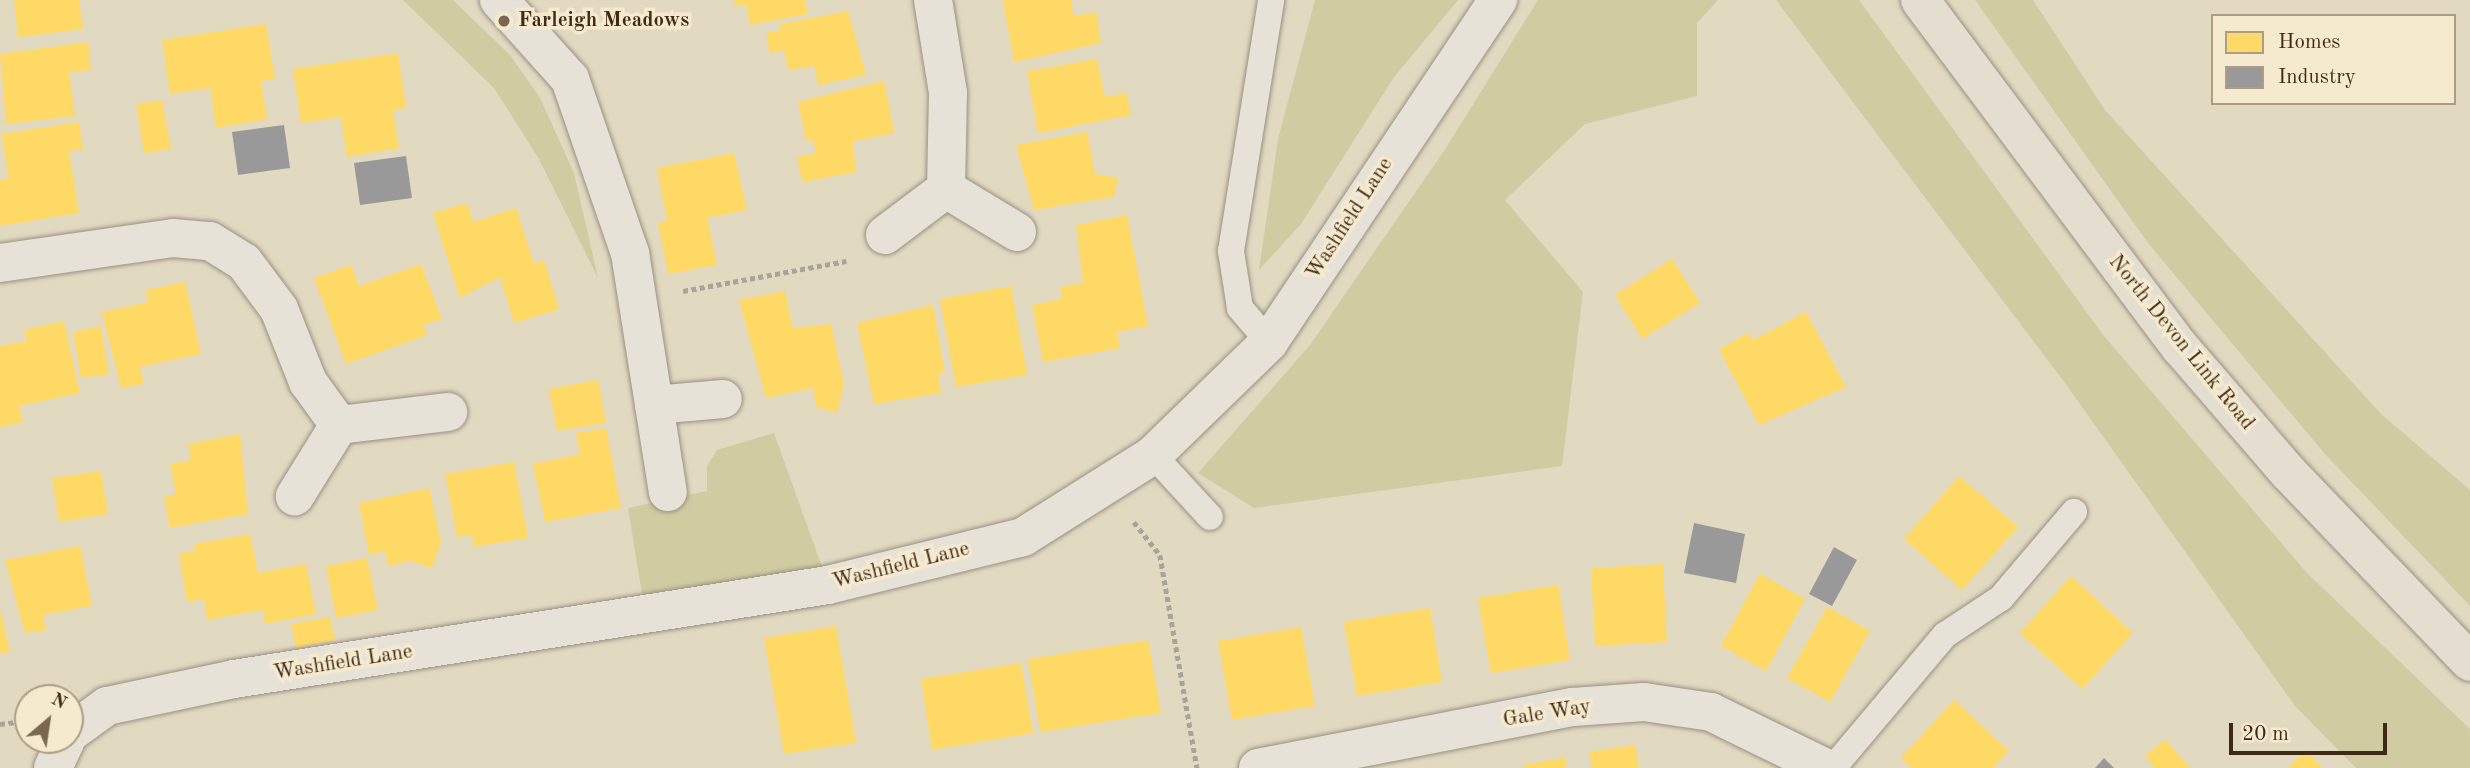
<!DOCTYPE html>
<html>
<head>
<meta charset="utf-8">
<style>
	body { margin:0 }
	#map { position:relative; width:2470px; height:768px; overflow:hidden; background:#e2d9c1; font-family:"Old Standard TT",serif }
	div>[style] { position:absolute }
	.green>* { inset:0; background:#d0cba1 }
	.homes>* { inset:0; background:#ffd966 }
	.industry>* { inset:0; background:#999 }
	.path>* { height:4.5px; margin-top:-2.25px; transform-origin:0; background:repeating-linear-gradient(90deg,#aaa399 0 5px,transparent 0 8.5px) }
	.roads { filter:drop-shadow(0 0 2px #999181) drop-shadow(0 0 2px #999181) }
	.lane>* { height:26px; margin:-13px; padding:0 13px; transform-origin:13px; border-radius:13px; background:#e7e2d7 }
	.street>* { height:38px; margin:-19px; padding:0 19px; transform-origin:19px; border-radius:19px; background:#e7e2d7 }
	.highway>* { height:38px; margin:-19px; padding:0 19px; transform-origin:19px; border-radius:19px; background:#e3ded0 }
	.dots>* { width:19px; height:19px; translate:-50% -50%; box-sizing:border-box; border:4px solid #f5eace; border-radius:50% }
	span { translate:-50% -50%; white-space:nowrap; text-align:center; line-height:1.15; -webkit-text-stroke:7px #f5eace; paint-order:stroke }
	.poi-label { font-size:21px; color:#412917; font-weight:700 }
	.left { translate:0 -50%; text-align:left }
	.street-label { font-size:21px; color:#412917 }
	.legend { position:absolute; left:2211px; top:14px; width:245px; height:91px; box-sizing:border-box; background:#f5eace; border:2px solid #ad9d85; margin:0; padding:9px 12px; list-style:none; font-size:21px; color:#412917 }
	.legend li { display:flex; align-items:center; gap:14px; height:35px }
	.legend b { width:35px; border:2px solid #ad9d85 }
	.north { position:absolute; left:14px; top:684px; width:70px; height:70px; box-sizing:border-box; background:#f5eace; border:2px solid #ad9d85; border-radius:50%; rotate:29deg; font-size:19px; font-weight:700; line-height:28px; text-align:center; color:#412917 }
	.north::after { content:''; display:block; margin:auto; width:24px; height:32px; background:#796752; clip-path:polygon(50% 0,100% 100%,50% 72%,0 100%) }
	.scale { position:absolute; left:2229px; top:723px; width:158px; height:32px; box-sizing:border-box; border:4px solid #412917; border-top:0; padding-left:9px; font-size:21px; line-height:24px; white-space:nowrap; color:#412917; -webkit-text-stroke:5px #f5eace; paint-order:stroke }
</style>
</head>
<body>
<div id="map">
	<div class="green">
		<div style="clip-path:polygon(403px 0,453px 0,510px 55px,540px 98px,574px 173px,598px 278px,539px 159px,494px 88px)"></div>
		<div style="clip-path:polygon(1315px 0,1458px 0,1394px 77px,1301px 224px,1259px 270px,1278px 139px)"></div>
		<div style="clip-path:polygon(1538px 0,1718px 0,1697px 23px,1697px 96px,1585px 124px,1505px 200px,1583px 292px,1562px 466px,1254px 508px,1198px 473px,1310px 345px,1446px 148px)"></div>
		<div style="clip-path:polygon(1776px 0,1859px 0,2104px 336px,2307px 573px,2470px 729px,2470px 768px,2356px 768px,2295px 706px,2065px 383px)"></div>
		<div style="clip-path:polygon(1975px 0,2033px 0,2105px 110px,2381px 414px,2470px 490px,2470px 606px,2325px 454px,2148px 243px)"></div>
		<div style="clip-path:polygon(774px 433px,822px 567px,643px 600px,628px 508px,707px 491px,707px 466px,717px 450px)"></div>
	</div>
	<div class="homes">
		<div style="clip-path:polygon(14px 0,79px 0,83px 29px,18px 37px)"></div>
		<div style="clip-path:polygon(734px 0,805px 0,808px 14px,750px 25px,746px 4px,735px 6px)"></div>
		<div style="clip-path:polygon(1003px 0,1071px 0,1074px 16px,1096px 12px,1101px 43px,1014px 62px)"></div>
		<div style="clip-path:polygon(848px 11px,866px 75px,818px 85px,814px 66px,788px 70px,784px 50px,770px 53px,766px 33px,781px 30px,780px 24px)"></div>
		<div style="clip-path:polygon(266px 24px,275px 79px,261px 81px,267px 119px,216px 128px,210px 88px,170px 94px,162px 40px)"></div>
		<div style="clip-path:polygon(88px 42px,91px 70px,69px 72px,75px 116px,6px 124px,0 54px)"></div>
		<div style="clip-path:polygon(398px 53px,406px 108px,393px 110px,399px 148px,347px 157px,341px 117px,301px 123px,293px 69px)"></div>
		<div style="clip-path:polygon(1097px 59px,1105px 97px,1127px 93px,1131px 115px,1038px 133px,1027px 71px)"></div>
		<div style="clip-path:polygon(884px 81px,894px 133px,853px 141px,856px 172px,802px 182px,797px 157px,816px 153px,813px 140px,806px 141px,798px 102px)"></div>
		<div style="clip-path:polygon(162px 100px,171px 149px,144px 153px,136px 104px)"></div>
		<div style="clip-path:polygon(79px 122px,83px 149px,69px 151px,79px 213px,0 226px,0 180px,9px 178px,1px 134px)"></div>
		<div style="clip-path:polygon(1087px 132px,1095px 174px,1118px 178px,1114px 197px,1034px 210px,1016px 145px)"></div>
		<div style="clip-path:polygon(734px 153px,747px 210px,707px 218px,717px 265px,668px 274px,658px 223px,667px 221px,657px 168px)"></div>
		<div style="clip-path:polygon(467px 203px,473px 222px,516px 208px,534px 264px,544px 260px,559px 309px,514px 323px,500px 277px,460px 298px,433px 213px)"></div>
		<div style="clip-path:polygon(1127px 215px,1148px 326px,1117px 332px,1120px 348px,1043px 362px,1032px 305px,1062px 299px,1060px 287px,1083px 283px,1076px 225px)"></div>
		<div style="clip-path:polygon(1672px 259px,1700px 303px,1642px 339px,1615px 295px)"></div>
		<div style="clip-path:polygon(421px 264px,442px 319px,423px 325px,427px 335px,346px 364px,314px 278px,351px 265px,359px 286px)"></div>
		<div style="clip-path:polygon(185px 282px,201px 354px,140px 367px,144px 384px,121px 388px,102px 312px,148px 302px,146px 290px)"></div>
		<div style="clip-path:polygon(1011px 286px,1027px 375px,956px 387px,940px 299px)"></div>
		<div style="clip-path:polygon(785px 291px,793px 328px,831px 324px,844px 384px,837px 413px,816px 407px,813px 388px,766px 398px,739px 300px)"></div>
		<div style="clip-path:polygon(933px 305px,945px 373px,938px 373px,941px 393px,874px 404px,857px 323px)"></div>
		<div style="clip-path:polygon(1806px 312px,1846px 387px,1759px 425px,1719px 349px,1748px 333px,1753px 340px)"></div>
		<div style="clip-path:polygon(64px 321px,80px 393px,19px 406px,23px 422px,0 427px,0 346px,27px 341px,24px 330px)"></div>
		<div style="clip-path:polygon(101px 326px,109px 374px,81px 378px,73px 332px)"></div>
		<div style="clip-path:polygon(598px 380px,606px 423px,557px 431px,549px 389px)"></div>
		<div style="clip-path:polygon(606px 428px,621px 508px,545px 522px,533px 464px,580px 454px,576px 433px)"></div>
		<div style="clip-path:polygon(240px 434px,248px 514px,170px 528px,164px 497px,176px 494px,170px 464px,191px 460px,188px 444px)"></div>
		<div style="clip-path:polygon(514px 462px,528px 538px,474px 547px,472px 535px,457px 537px,445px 474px)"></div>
		<div style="clip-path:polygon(101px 471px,108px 514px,59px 522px,52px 478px)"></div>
		<div style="clip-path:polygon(1959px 476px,2018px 527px,1962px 590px,1904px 539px)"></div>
		<div style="clip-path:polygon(429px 488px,441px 542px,432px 568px,410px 561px,388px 566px,385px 551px,369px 555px,359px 503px)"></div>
		<div style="clip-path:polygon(250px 534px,258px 573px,306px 564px,316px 614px,265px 624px,263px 610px,207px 620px,204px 599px,187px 602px,179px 554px,196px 550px,194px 544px)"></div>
		<div style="clip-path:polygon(80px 546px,92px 606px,43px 615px,46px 630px,25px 633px,5px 560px)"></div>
		<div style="clip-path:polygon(367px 558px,378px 610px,336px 618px,326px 566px)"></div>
		<div style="clip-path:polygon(1663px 564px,1667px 642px,1595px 646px,1591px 568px)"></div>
		<div style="clip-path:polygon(1760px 574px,1805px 599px,1766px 671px,1721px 646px)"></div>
		<div style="clip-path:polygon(2071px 576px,2133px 633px,2082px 689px,2020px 633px)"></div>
		<div style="clip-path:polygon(1558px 585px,1570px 660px,1491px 673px,1478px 598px)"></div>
		<div style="clip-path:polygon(1827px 607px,1870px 631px,1830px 702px,1787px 678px)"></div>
		<div style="clip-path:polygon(1430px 608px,1442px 682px,1357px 696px,1344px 622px)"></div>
		<div style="clip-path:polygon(0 609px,10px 652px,0 653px)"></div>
		<div style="clip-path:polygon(330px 617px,335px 640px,296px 648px,291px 624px)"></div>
		<div style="clip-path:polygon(836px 626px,856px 743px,784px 754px,764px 638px)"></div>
		<div style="clip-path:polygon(1301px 627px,1315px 706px,1232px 720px,1218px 641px)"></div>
		<div style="clip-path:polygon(1148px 640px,1161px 713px,1040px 732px,1028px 659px)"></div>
		<div style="clip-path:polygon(1021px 663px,1033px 733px,932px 750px,921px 679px)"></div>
		<div style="clip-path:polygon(1954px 700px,2009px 751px,1993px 768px,1912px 768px,1901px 758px)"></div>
		<div style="clip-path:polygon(2165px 739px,2190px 768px,2155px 768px,2145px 756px)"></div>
		<div style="clip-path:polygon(1635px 745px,1639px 768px,1592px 768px,1589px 752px)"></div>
		<div style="clip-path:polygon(2307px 750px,2322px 768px,2287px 768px)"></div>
		<div style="clip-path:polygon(1565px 757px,1567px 768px,1524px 768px,1524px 765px)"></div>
	</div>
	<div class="industry">
		<div style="clip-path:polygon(284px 125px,290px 168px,238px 175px,232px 132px)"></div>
		<div style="clip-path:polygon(406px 156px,412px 198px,360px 205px,354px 163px)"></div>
		<div style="clip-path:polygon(1694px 523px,1745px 534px,1736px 583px,1684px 573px)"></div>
		<div style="clip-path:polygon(1834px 547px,1857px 560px,1832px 606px,1809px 594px)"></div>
		<div style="clip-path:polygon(2104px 758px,2114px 768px,2095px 768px)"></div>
	</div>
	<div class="path">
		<div style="left:683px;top:291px;width:166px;rotate:-10.4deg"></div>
		<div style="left:1134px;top:522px;width:42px;rotate:51.8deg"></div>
		<div style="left:1160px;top:555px;width:216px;rotate:80.1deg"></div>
		<div style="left:0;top:724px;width:23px;rotate:-7deg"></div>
	</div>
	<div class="roads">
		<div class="lane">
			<div style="left:1269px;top:342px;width:45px;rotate:-130.5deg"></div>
			<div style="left:1240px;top:308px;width:58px;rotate:-99deg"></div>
			<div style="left:1231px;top:251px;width:254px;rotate:-80.9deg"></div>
			<div style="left:1153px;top:455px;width:84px;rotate:47.4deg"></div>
			<div style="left:1833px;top:768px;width:174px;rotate:-49.9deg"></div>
			<div style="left:1945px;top:635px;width:67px;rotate:-33.5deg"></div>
			<div style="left:2001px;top:598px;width:113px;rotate:-49.7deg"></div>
		</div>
		<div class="street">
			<div style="left:499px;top:0;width:106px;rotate:48.1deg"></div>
			<div style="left:570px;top:79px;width:184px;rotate:71deg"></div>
			<div style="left:630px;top:253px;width:242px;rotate:81deg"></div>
			<div style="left:933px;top:0;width:94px;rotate:80.8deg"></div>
			<div style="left:948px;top:93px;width:96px;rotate:91.2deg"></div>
			<div style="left:946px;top:189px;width:83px;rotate:31.2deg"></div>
			<div style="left:885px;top:235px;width:76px;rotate:-37deg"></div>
			<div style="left:0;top:263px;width:175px;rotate:-8.2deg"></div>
			<div style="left:173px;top:238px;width:37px;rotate:5deg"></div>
			<div style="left:210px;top:241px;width:40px;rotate:32deg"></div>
			<div style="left:244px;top:262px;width:59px;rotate:53.3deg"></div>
			<div style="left:279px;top:309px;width:79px;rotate:68.3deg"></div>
			<div style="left:308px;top:382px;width:53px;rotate:54.2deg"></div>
			<div style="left:339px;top:425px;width:84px;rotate:121.8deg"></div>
			<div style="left:654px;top:405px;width:69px;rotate:-5deg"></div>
			<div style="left:339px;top:425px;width:110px;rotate:-6.8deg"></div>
			<div style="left:70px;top:733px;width:46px;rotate:-36.1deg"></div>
			<div style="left:107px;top:706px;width:130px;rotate:-12deg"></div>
			<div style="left:234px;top:679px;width:601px;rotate:-8.99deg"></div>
			<div style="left:828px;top:585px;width:201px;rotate:-13.8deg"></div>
			<div style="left:1023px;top:537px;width:154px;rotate:-32.2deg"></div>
			<div style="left:1153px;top:455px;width:162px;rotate:-44.2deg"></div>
			<div style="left:1269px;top:342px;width:412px;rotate:-56.2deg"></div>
			<div style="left:53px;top:768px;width:31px;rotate:-65deg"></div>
			<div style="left:1258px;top:768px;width:321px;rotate:-11deg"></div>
			<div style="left:1573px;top:707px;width:71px;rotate:-4deg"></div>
			<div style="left:1644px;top:702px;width:68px;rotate:8.5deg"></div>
			<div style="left:1711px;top:712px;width:128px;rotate:26deg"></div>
		</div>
		<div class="highway">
			<div style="left:1920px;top:0;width:434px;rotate:53.2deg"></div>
			<div style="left:2180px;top:347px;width:165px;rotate:49.2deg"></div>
			<div style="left:2288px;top:472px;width:263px;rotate:46.2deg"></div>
		</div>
	</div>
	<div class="dots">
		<div style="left:504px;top:21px;background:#796752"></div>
	</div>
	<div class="poi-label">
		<span class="left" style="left:518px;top:21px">Farleigh Meadows</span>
	</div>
	<div class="street-label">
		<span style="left:1350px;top:219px;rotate:-57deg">Washfield Lane</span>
		<span style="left:2181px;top:343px;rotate:51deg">North Devon Link Road</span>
		<span style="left:901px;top:566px;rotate:-14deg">Washfield Lane</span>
		<span style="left:343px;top:663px;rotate:-9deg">Washfield Lane</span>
		<span style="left:1547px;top:714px;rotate:-9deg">Gale Way</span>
	</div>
	<ul class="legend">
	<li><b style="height:19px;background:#ffd966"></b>Homes</li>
	<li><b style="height:19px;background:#999"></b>Industry</li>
	</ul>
	<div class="north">N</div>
	<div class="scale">20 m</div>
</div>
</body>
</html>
